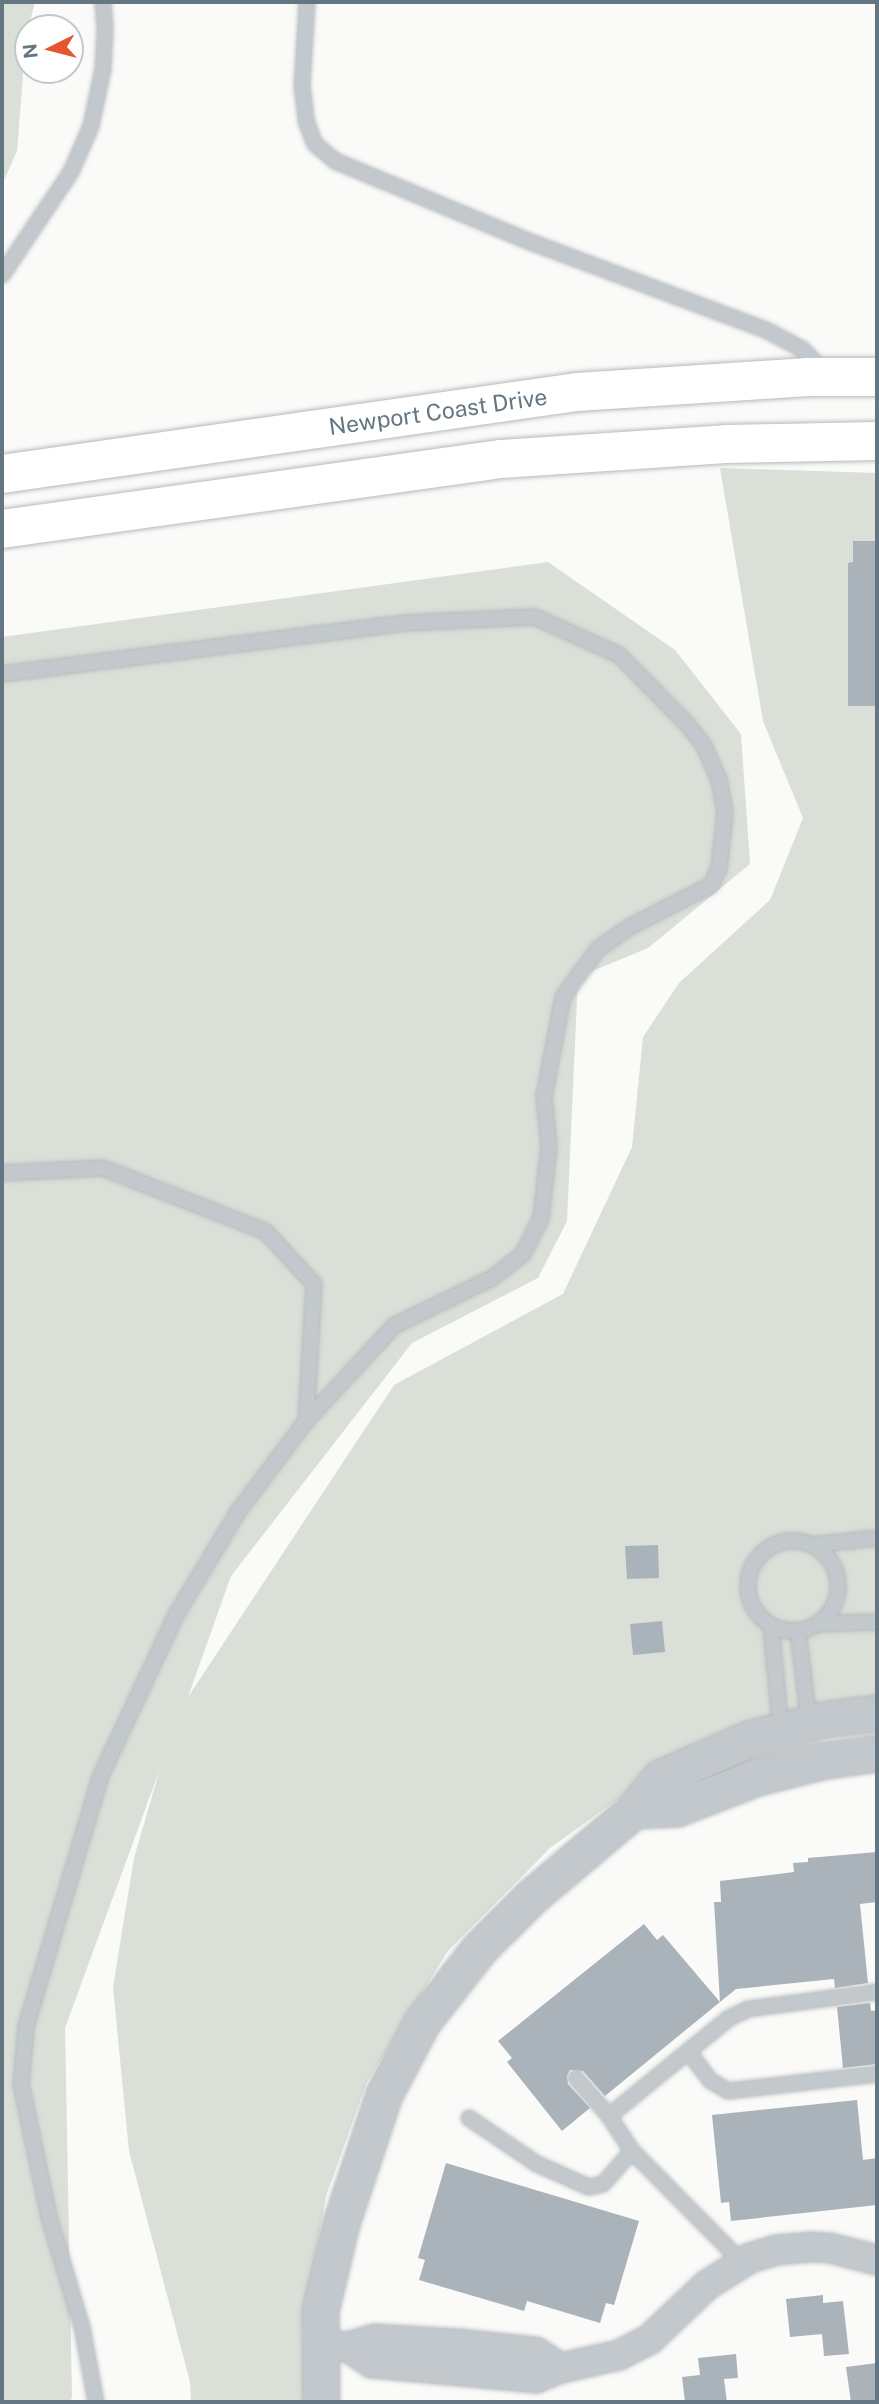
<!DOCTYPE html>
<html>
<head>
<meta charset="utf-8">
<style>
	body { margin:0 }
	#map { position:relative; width:879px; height:2404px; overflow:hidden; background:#fafaf8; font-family:"Public Sans",sans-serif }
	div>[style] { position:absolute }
	.green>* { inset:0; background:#dadfd7 }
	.building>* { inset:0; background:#aab3b9 }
	.roads { filter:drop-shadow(0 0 2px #b5babe) drop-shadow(0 0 2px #b5babe) }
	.service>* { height:14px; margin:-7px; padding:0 7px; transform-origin:7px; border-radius:7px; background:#c3c8cc }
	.service>.ring { margin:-7px; padding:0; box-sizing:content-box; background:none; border:14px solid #c3c8cc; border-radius:50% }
	.minor>* { height:28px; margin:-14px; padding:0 14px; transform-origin:14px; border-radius:14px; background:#c3c8cc }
	.tertiary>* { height:35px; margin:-17.5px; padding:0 17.5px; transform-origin:17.5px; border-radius:17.5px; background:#c3c8cc }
	.primary>* { height:38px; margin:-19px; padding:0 19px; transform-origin:19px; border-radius:19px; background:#fff }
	span { translate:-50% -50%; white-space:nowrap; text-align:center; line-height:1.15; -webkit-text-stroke:7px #fff; paint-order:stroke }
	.street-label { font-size:23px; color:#657683 }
	.frame { position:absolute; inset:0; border:4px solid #657683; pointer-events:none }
	.north { position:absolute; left:14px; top:14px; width:70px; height:70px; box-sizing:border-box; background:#fff; border:2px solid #c1c8cd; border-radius:50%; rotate:264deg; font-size:19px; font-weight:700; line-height:28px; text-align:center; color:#657683 }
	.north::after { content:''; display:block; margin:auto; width:24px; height:32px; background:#e4572e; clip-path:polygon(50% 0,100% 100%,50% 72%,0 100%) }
</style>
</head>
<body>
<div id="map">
	<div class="green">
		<div style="clip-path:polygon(2px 2px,35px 2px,26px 37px,17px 151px,2px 185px)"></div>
		<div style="clip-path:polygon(720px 468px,877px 473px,877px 1712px,639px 1784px,550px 1848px,447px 1952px,367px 2082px,326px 2196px,302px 2330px,306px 2402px,191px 2402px,190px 2382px,129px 2151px,113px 1987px,134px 1858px,160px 1769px,65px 2028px,72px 2397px,70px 2402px,2px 2402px,2px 637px,548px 562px,675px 650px,741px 734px,750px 864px,648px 948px,578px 977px,567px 1221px,538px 1278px,412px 1343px,231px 1576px,188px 1697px,394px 1385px,563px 1294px,632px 1147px,643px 1037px,679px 983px,770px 900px,803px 818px,763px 721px)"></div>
	</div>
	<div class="building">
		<div style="clip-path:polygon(853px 541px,877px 541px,877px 706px,848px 706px,848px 563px,853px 562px)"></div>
		<div style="clip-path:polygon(658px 1545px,659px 1578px,627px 1579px,625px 1546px)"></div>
		<div style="clip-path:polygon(662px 1621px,665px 1652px,633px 1655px,630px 1624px)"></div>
		<div style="clip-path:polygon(877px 1852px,877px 1902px,860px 1904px,868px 1983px,835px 1988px,834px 1979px,736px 1989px,720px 2002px,714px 1902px,721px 1902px,720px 1881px,794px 1872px,793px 1863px,808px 1862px,808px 1858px)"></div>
		<div style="clip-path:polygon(644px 1924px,657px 1940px,663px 1935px,720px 2002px,605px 2096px,583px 2071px,570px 2070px,567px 2076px,568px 2084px,590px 2108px,562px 2131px,507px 2062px,512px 2058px,498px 2041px)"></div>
		<div style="clip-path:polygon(870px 2003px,871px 2011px,877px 2010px,877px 2064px,843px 2068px,837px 2007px)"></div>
		<div style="clip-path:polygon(857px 2100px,863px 2160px,877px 2158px,877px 2205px,731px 2221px,729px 2202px,721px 2203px,712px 2115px)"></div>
		<div style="clip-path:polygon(446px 2163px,639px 2221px,614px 2305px,606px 2303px,600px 2323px,527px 2301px,524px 2311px,419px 2280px,425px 2260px,418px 2258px)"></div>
		<div style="clip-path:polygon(823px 2295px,823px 2303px,843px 2301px,849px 2354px,824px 2356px,822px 2334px,790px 2337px,786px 2299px)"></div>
		<div style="clip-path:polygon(736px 2354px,738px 2378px,724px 2379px,727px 2402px,685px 2402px,682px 2377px,700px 2375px,698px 2358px)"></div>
		<div style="clip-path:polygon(877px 2363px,877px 2402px,851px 2402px,846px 2367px)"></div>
	</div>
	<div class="roads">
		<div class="service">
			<div style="left:307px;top:2px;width:84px;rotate:93.4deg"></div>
			<div style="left:302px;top:86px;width:35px;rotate:83deg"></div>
			<div style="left:306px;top:121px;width:25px;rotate:69deg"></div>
			<div style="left:315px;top:144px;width:26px;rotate:40deg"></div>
			<div style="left:335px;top:161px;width:209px;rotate:22.5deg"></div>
			<div style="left:528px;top:241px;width:254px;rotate:20.5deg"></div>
			<div style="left:766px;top:330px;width:41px;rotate:27.8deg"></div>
			<div style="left:802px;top:349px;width:31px;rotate:45deg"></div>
			<div style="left:2px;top:275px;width:124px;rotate:-56.2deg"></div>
			<div style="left:71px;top:172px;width:50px;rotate:-66.5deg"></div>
			<div style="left:91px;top:126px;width:58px;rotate:-78.1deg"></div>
			<div style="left:103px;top:69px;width:40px;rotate:-87.1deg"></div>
			<div style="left:105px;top:29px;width:27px;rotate:-94deg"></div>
			<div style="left:2px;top:674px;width:407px;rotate:-7.2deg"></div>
			<div style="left:406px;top:623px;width:129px;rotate:-2.7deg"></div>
			<div style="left:535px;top:617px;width:92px;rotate:24.3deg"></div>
			<div style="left:619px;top:655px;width:97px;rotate:45.4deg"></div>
			<div style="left:687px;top:724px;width:28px;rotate:52deg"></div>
			<div style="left:704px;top:746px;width:36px;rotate:66deg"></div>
			<div style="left:719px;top:779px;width:35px;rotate:80deg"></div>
			<div style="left:725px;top:813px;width:55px;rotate:96.2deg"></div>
			<div style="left:719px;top:868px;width:19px;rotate:115deg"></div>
			<div style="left:711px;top:885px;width:93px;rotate:152.6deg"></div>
			<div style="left:628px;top:928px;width:37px;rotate:145deg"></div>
			<div style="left:598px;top:949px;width:59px;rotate:126.1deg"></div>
			<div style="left:563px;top:997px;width:102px;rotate:100.8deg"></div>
			<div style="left:544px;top:1097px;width:49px;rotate:84.2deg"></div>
			<div style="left:549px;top:1146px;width:72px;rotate:96.3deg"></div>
			<div style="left:541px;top:1218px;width:40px;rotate:116.6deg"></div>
			<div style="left:523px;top:1254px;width:39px;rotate:142deg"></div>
			<div style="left:492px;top:1278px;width:108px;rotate:154.1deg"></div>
			<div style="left:395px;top:1325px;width:131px;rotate:132.8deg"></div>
			<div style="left:306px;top:1421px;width:114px;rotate:126.8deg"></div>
			<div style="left:238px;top:1512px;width:118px;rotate:121.1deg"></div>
			<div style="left:177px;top:1613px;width:179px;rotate:115.1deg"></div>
			<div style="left:101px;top:1775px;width:263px;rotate:106.6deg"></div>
			<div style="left:26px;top:2027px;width:57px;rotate:95deg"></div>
			<div style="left:21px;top:2084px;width:136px;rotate:78.1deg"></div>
			<div style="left:49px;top:2217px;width:115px;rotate:73.3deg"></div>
			<div style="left:82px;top:2327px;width:76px;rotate:79.4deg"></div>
			<div style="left:2px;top:1173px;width:101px;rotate:-2.8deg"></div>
			<div style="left:103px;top:1168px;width:175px;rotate:21.4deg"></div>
			<div style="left:266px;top:1232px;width:71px;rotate:47.3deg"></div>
			<div style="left:314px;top:1284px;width:137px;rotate:93.3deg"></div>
			<div class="ring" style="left:748px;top:1541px;width:76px;height:76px"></div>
			<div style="left:812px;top:1545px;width:65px;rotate:-6.1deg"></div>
			<div style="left:818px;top:1624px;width:59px;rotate:-1.9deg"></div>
			<div style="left:771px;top:1626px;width:105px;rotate:84.6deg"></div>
			<div style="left:798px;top:1631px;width:92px;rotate:83.1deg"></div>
			<div style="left:688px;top:2051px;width:38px;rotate:53deg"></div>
			<div style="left:711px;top:2081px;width:20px;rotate:30deg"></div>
			<div style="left:728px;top:2091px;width:150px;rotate:-6.5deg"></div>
			<div style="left:576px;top:2078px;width:50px;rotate:49deg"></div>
			<div style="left:609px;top:2116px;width:42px;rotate:56.7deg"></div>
			<div style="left:632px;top:2151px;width:156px;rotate:45.3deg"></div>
			<div style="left:609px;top:2116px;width:155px;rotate:-39.2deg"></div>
			<div style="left:729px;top:2018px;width:21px;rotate:-25deg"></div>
			<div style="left:748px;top:2009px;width:130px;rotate:-7.5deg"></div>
			<div style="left:469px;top:2118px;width:82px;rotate:34.1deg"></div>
			<div style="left:537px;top:2164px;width:57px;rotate:23.9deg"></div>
			<div style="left:589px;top:2187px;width:14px;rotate:-12deg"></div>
			<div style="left:603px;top:2184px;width:44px;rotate:-48.7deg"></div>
		</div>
		<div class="minor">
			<div style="left:337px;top:2346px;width:11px;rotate:5deg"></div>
			<div style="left:348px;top:2347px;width:28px;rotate:-17deg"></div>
			<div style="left:375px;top:2339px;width:84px;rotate:3.4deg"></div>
			<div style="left:459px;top:2344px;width:77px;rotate:5.9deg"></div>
			<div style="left:536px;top:2352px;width:30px;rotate:33deg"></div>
			<div style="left:348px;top:2347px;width:29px;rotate:34deg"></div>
			<div style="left:372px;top:2363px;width:165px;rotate:5.2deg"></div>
			<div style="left:536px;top:2378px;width:27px;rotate:-22deg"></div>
			<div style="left:561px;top:2368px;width:59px;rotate:-12.6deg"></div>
			<div style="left:619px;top:2355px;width:35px;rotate:-27deg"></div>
			<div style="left:650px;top:2339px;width:79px;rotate:-43.5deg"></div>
			<div style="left:707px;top:2285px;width:51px;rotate:-32.1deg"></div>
			<div style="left:750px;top:2258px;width:27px;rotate:-17deg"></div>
			<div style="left:776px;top:2250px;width:35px;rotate:-5deg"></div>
			<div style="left:811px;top:2247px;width:19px;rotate:3deg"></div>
			<div style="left:830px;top:2248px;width:49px;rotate:14.3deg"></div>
		</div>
		<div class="tertiary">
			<div style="left:634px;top:1810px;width:43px;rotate:-2.7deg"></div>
			<div style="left:677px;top:1808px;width:86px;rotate:-21.2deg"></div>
			<div style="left:757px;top:1777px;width:66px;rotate:-14deg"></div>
			<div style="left:821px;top:1761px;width:57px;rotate:-8.1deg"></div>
			<div style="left:321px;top:2402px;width:91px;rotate:-90.6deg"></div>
			<div style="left:320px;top:2311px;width:90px;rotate:-76.6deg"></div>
			<div style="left:341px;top:2223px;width:136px;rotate:-71.6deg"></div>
			<div style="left:384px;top:2094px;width:81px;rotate:-62.2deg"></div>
			<div style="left:422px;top:2022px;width:93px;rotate:-52deg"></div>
			<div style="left:479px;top:1949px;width:74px;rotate:-45deg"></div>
			<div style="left:531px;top:1897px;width:135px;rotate:-40.2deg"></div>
			<div style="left:634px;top:1810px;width:41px;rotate:-50.9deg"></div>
			<div style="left:660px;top:1778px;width:97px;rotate:-23.7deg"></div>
			<div style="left:749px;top:1739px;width:75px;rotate:-14.6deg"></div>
			<div style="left:822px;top:1720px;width:55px;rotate:-7.3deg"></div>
		</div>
		<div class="primary">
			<div style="left:2px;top:474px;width:581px;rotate:-8.12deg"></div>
			<div style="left:577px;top:392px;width:232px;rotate:-3.7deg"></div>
			<div style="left:809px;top:377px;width:68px"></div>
			<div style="left:2px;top:529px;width:504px;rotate:-7.99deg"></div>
			<div style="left:501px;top:459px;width:225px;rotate:-3.8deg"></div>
			<div style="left:725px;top:444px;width:152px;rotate:-1.1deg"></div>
		</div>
	</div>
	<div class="street-label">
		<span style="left:438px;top:412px;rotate:-8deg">Newport Coast Drive</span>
	</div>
	<div class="frame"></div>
	<div class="north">N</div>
</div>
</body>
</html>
